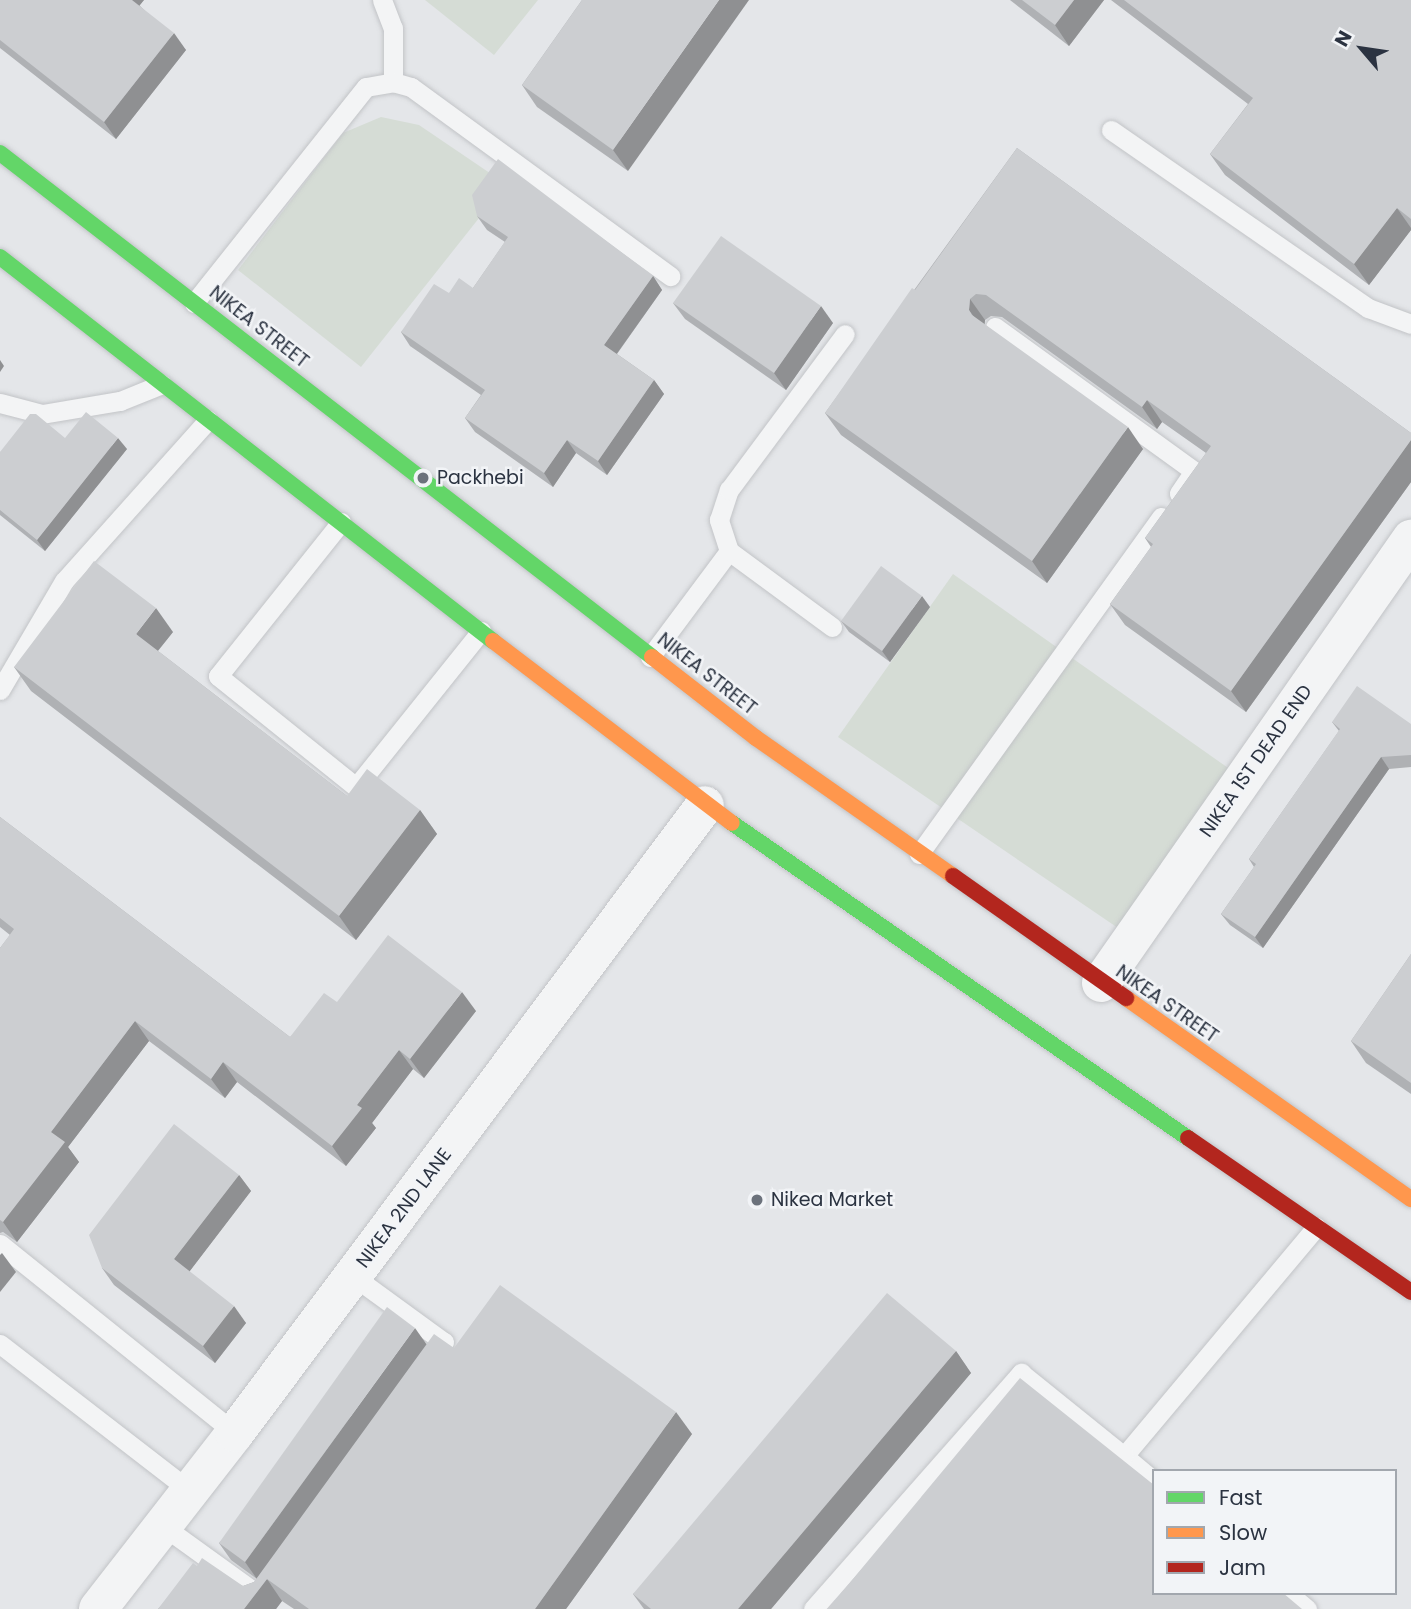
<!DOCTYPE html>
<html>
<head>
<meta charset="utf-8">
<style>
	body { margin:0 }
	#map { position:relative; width:1411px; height:1609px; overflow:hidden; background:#e4e6e9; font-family:Poppins,sans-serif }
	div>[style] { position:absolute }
	.green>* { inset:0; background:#d5dcd5 }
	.roads { filter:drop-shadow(0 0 2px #c2c4c7) drop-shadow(0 0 2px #c2c4c7) }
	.lane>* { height:19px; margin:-9.5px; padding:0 9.5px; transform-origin:9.5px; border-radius:9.5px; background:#f3f4f5 }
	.street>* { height:38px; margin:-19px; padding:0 19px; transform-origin:19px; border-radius:19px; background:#f3f4f5 }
	.fast>* { height:16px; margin:-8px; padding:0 8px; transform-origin:8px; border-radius:8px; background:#63d668 }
	.slow>* { height:16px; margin:-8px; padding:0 8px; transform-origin:8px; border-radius:8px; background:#ff974d }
	.jam>* { height:16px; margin:-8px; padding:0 8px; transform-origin:8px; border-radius:8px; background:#b3261e }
	.wall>* { inset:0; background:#afb1b4 }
	.shaded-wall>* { inset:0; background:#8f9092 }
	.building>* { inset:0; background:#ccced1 }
	.dots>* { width:19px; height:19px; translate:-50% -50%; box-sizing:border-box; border:4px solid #f2f4f7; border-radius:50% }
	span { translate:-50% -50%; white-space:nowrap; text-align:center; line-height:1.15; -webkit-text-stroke:5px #f2f4f7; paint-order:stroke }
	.street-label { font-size:19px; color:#2b3341 }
	.poi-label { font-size:19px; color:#2b3341 }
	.left { translate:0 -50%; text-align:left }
	.legend { position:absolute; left:1152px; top:1469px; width:245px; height:126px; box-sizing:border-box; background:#f2f4f7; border:2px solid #a2a7ae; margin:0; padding:9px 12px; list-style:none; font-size:21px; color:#2b3341 }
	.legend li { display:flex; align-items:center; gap:14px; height:35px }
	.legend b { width:35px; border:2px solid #a2a7ae }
	.north { position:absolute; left:1327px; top:14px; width:70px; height:70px; -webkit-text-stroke:5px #f2f4f7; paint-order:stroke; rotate:299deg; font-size:19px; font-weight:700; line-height:28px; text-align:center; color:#2b3341 }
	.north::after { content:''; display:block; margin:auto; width:24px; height:32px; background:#2b3341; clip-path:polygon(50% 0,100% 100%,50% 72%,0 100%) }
</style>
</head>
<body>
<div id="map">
	<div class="green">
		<div style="clip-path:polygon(425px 0,538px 0,494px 55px)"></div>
		<div style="clip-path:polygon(381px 117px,419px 125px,506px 184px,361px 367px,238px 270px,343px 133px)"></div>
		<div style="clip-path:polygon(953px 574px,1231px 770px,1118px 928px,838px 737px)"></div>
	</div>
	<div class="roads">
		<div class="lane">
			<div style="left:382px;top:0;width:30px;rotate:69deg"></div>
			<div style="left:393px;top:28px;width:54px;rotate:90deg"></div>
			<div style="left:1111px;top:130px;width:313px;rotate:34.7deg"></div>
			<div style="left:1368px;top:308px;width:46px;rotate:20.4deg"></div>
			<div style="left:194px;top:303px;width:276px;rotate:-51.5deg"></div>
			<div style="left:366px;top:87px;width:27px;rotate:-10deg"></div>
			<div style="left:393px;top:82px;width:19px;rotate:16deg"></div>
			<div style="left:411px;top:87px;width:321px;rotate:36.1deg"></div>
			<div style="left:995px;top:327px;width:246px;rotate:35.9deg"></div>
			<div style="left:1194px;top:471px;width:27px;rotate:124deg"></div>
			<div style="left:0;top:403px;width:43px;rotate:14.7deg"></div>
			<div style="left:42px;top:414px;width:79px;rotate:-9.5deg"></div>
			<div style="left:120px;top:401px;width:45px;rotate:-22deg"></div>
			<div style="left:341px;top:522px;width:197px;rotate:128.6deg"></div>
			<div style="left:218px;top:676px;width:177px;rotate:38.8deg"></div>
			<div style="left:356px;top:787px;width:200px;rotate:-51.3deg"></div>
			<div style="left:729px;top:551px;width:128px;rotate:36.4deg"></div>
			<div style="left:650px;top:657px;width:132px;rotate:-53.3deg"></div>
			<div style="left:729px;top:551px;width:33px;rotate:-108deg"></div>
			<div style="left:719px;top:520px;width:32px;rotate:-72deg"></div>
			<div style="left:729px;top:490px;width:194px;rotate:-53.4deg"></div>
			<div style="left:0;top:690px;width:126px;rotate:-59.6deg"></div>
			<div style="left:64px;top:581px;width:216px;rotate:-48.2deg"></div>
			<div style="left:919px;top:854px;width:415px;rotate:-54.3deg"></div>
			<div style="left:0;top:1244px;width:302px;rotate:38.8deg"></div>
			<div style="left:353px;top:1276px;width:112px;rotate:36deg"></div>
			<div style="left:444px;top:1342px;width:13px;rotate:129deg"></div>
			<div style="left:0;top:1344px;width:240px;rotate:37.7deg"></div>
			<div style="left:1154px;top:1481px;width:39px;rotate:-140deg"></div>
			<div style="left:1124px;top:1456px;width:299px;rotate:-50deg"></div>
			<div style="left:163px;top:1526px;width:120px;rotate:35.8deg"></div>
			<div style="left:260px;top:1596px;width:8px;rotate:-50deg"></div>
			<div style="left:1288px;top:1593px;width:25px;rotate:40deg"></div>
			<div style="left:813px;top:1609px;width:315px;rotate:-48.6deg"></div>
			<div style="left:1021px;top:1373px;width:132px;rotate:38.9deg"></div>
		</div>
		<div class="street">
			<div style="left:1101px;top:983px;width:542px;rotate:-55.08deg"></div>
			<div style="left:98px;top:1609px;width:223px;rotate:-52.1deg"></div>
			<div style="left:235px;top:1433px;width:784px;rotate:-53.19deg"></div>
		</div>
		<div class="fast">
			<div style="left:0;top:153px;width:824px;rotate:37.7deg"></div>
			<div style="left:0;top:257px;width:625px;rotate:37.92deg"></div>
			<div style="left:732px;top:823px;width:554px;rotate:34.64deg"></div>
		</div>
		<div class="slow">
			<div style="left:493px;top:641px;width:300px;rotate:37.3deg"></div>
			<div style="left:652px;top:657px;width:132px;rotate:37.9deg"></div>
			<div style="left:756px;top:738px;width:241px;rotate:35deg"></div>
			<div style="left:1126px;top:998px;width:349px;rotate:35.2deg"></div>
		</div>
		<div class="jam">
			<div style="left:953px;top:876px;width:212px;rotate:35.2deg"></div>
			<div style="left:1188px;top:1138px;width:271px;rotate:34.6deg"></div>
		</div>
	</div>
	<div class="wall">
		<div style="clip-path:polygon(0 0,144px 0,139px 5px,186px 50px,116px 139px,0 48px)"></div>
		<div style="clip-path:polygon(582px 0,628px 171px,537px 107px,522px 85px)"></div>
		<div style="clip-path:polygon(1010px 0,1104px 0,1069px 46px)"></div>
		<div style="clip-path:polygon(1111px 0,1411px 0,1411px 230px,1369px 285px,1225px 175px,1210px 154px,1248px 104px)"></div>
		<div style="clip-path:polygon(1017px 148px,1411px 433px,1411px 482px,1246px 712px,1125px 625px,1110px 604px,1151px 547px,1145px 538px,1206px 453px,1162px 422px,1157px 429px,1002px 317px,991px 316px,985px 320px,984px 324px,1143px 449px,1047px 583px,841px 435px,825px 413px)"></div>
		<div style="clip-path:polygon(477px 216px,653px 276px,662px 290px,617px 354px,654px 380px,664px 394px,607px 475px,576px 453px,553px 487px,475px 432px,465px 418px,481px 395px,410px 346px,401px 332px,449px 293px,473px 288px,505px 242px,487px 230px)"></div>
		<div style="clip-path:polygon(673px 303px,833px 323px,786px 390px,685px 319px)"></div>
		<div style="clip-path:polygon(65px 438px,127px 449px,45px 551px,0 515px,0 452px)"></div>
		<div style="clip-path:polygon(930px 607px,890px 662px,849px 632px,841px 621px)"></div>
		<div style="clip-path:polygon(173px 632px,158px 651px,347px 796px,420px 810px,437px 834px,356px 940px,31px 691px,14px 667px)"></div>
		<div style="clip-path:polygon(1332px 722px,1411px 724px,1411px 767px,1389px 769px,1263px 948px,1230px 925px,1221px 914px,1254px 867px,1249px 859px,1339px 731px)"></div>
		<div style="clip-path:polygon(0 817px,290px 1037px,337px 1002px,476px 1011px,424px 1078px,413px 1069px,372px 1123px,376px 1128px,346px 1166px,237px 1082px,225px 1098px,149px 1041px,68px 1147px,79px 1162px,17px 1242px,3px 1232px,0 1233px,0 948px,10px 935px,0 927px)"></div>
		<div style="clip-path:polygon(1411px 954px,1411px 1094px,1366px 1063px,1351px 1041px)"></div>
		<div style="clip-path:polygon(239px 1175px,251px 1191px,189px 1272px,246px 1323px,215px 1363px,114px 1285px,102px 1268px)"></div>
		<div style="clip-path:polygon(427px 1344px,454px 1348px,692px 1434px,566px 1609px,294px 1609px,282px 1601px,276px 1609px,158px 1609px,197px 1566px,243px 1586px,254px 1582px,257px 1579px,231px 1560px,219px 1543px)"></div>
		<div style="clip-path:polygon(956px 1351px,971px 1373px,771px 1609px,644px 1609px,633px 1594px)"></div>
	</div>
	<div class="shaded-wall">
		<div style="clip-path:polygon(129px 0,144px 0,136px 10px)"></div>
		<div style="clip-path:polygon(719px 0,749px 0,628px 171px,613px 150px)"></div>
		<div style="clip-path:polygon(1074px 0,1104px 0,1069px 46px,1055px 25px)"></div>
		<div style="clip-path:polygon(174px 33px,186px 50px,116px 139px,104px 122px)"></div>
		<div style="clip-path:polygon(1397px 208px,1411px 228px,1411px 230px,1369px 285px,1354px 264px)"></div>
		<div style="clip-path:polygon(653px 276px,662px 290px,613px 359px,604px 345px)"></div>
		<div style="clip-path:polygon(970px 299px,985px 320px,984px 331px,969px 310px)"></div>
		<div style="clip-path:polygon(821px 306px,833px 323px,786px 390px,774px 373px)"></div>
		<div style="clip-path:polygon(0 360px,4px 366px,0 372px)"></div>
		<div style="clip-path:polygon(654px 380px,664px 394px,607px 475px,598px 461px)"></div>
		<div style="clip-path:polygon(1147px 400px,1162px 422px,1157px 429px,1142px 407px)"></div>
		<div style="clip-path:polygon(1128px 427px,1143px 449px,1047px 583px,1032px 561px)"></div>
		<div style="clip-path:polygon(118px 438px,127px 449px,45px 551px,37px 540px)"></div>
		<div style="clip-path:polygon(567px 440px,576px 453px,553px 487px,544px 473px)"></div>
		<div style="clip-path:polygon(1411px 440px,1411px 482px,1246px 712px,1231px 691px)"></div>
		<div style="clip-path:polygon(922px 596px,930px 607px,890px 662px,882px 651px)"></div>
		<div style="clip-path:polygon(156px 608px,173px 632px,152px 658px,136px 634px)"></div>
		<div style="clip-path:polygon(1381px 757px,1389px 769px,1263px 948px,1255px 937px)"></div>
		<div style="clip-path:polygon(420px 810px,437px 834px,356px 940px,339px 916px)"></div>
		<div style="clip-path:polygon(462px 992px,476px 1011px,424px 1078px,410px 1059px)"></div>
		<div style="clip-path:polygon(135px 1021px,149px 1041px,68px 1147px,79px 1162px,17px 1242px,3px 1222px,51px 1132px)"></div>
		<div style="clip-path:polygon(399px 1050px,413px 1069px,372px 1123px,376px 1128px,346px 1166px,332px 1146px,357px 1105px)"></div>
		<div style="clip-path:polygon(223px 1062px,237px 1082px,225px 1098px,211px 1079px)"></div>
		<div style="clip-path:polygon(239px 1175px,251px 1191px,186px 1276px,174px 1259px)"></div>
		<div style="clip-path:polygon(2px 1253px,16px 1272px,0 1292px,0 1255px)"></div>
		<div style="clip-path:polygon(234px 1306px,246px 1323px,215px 1363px,203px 1346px)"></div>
		<div style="clip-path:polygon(415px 1328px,427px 1345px,257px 1579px,245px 1562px)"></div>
		<div style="clip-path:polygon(956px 1351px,971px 1373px,771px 1609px,738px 1609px)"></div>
		<div style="clip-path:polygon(676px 1412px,692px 1434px,566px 1609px,535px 1609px)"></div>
		<div style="clip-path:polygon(267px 1579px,282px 1601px,276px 1609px,244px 1609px)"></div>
	</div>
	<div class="building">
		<div style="clip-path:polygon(0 0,132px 0,174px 33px,104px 122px,0 40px)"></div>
		<div style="clip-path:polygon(582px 0,719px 0,613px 150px,522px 85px)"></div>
		<div style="clip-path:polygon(1022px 0,1074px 0,1055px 25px)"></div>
		<div style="clip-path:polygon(1124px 0,1411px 0,1411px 219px,1397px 208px,1354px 264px,1210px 154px,1253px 98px)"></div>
		<div style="clip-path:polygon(1017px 148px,1411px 433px,1411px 440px,1231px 691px,1110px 604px,1153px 544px,1145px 538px,1211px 446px,1147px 400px,1142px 407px,986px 295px,976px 294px,970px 299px,969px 310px,972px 315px,1128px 427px,1032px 561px,825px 413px,912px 288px,915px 290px)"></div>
		<div style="clip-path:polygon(498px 159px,653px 276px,604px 345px,654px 380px,598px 461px,567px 440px,544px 473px,465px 418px,485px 390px,401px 332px,434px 284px,449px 293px,459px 278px,473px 288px,508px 237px,477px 216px,472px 195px)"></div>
		<div style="clip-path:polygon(721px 236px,821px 306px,774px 373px,673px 303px)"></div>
		<div style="clip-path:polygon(86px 412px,118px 438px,37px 540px,0 510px,0 452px,30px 414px,36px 414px,65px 438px)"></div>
		<div style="clip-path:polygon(94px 561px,156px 608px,136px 634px,347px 796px,367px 769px,420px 810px,339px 916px,14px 667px)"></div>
		<div style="clip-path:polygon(881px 566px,922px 596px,882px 651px,841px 621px)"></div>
		<div style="clip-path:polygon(1357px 686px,1411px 724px,1411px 755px,1381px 757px,1255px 937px,1221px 914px,1256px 864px,1249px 859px,1340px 729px,1332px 722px)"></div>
		<div style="clip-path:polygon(0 817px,290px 1037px,324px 993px,337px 1002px,388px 935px,462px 992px,410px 1059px,399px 1050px,357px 1105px,362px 1108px,332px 1146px,223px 1062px,211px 1079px,135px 1021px,51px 1132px,65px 1142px,3px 1222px,0 1220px,0 948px,14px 929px,0 918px)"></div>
		<div style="clip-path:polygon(1411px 954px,1411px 1083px,1351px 1041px)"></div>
		<div style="clip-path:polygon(174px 1124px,239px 1175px,174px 1259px,234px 1306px,203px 1346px,102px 1268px,89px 1235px)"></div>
		<div style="clip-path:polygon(500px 1285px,676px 1412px,535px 1609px,309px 1609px,267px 1579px,244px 1609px,158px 1609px,193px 1563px,197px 1566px,202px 1558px,243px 1586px,254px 1582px,434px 1334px,454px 1348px)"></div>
		<div style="clip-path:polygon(887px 1293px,956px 1351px,738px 1609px,651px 1609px,633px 1594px)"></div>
		<div style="clip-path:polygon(387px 1307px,415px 1328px,245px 1562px,219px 1543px)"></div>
		<div style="clip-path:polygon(1020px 1378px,1154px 1485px,1154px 1593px,1283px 1593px,1302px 1609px,828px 1609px)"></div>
	</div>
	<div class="dots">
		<div style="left:423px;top:478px;background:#6c727c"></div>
		<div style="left:757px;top:1200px;background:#6c727c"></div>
	</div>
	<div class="street-label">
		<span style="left:259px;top:327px;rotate:38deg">NIKEA STREET</span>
		<span style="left:707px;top:674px;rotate:38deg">NIKEA STREET</span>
		<span style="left:1256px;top:761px;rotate:-55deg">NIKEA 1ST DEAD END</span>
		<span style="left:1167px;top:1004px;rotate:35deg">NIKEA STREET</span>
		<span style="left:404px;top:1208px;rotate:-53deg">NIKEA 2ND LANE</span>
	</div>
	<div class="poi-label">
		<span class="left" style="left:437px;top:478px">Packhebi</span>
		<span class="left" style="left:771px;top:1200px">Nikea Market</span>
	</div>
	<ul class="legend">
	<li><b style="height:9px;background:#63d668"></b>Fast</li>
	<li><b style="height:9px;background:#ff974d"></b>Slow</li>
	<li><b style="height:9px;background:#b3261e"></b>Jam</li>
	</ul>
	<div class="north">N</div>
</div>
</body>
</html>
